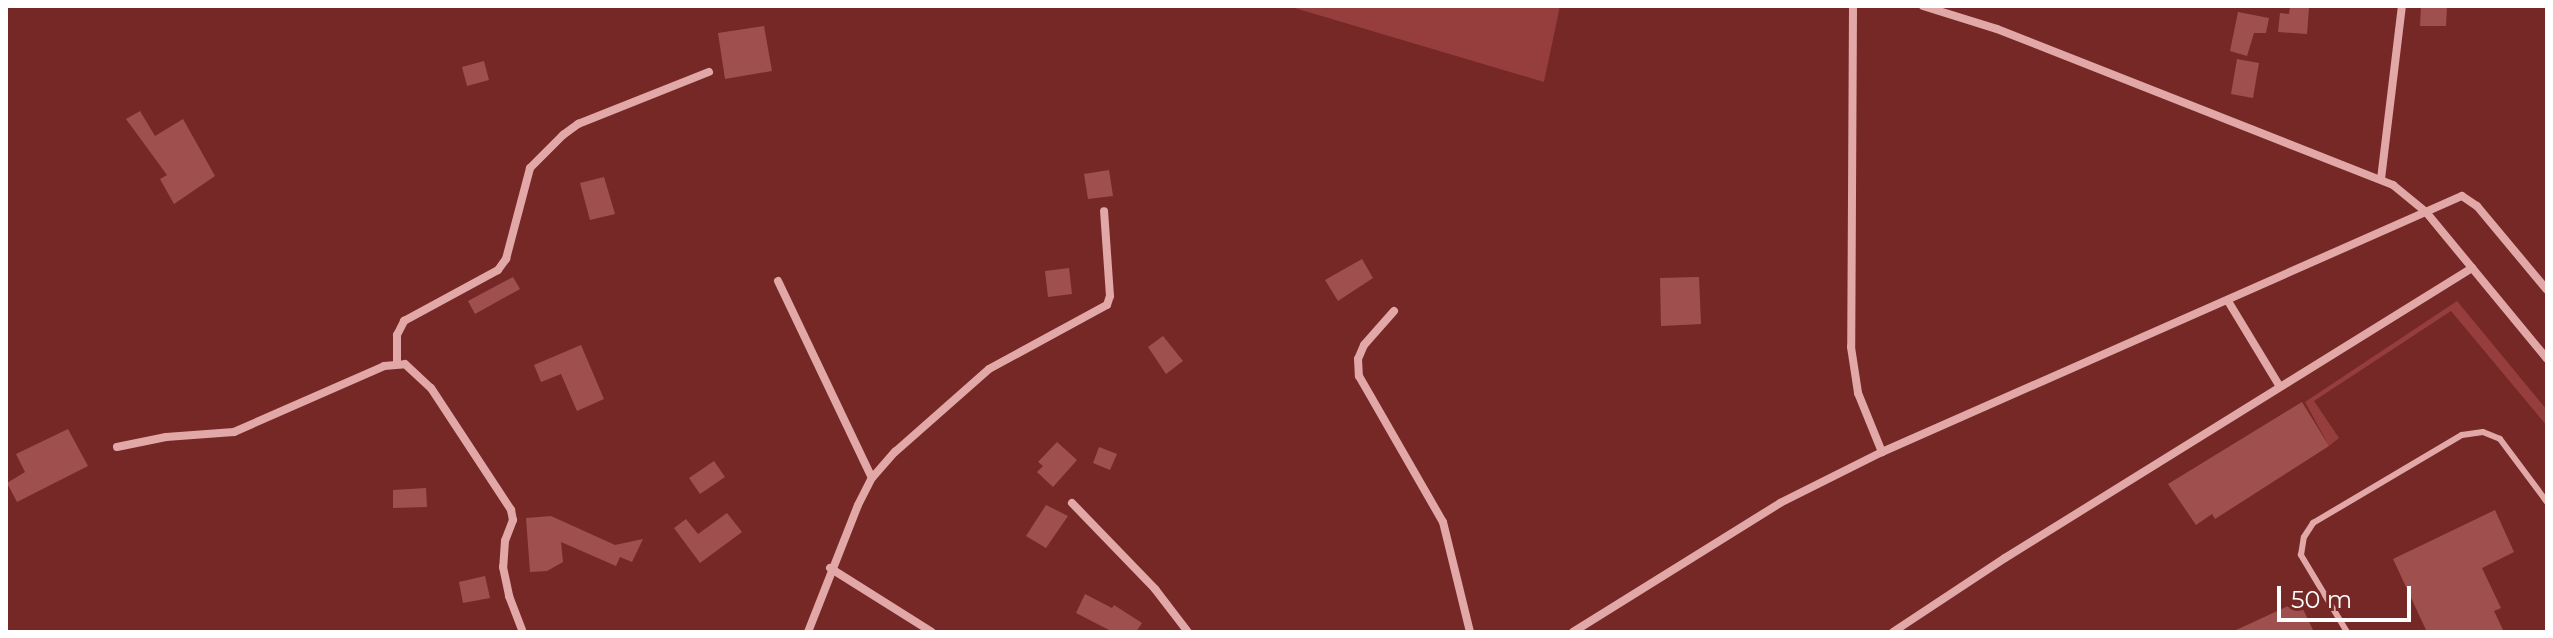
<!DOCTYPE html>
<html>
<head>
<meta charset="utf-8">
<style>
	body { margin:0 }
	#map { position:relative; width:2553px; height:638px; overflow:hidden; background:#762826; font-family:Montserrat,sans-serif }
	div>[style] { position:absolute }
	.green>* { inset:0; background:#953e3d }
	.building>* { inset:0; background:#9f504e }
	.lane>* { height:6px; margin:-3px; padding:0 3px; transform-origin:3px; border-radius:3px; background:#e2a8a7 }
	.street>* { height:8px; margin:-4px; padding:0 4px; transform-origin:4px; border-radius:4px; background:#e2a8a7 }
	span { translate:-50% -50%; white-space:nowrap; text-align:center; line-height:1.15; -webkit-text-stroke:6px #762826; paint-order:stroke }
	.frame { position:absolute; inset:0; border:8px solid #fff; pointer-events:none }
	.scale { position:absolute; left:2277px; top:586px; width:134px; height:36px; box-sizing:border-box; border:4px solid #fff; border-top:0; padding-left:10px; font-size:24px; line-height:28px; white-space:nowrap; color:#fff; -webkit-text-stroke:6px #762826; paint-order:stroke }
</style>
</head>
<body>
<div id="map">
	<div class="green">
		<div style="clip-path:polygon(1288px 6px,1560px 6px,1544px 82px)"></div>
		<div style="clip-path:polygon(2457px 301px,2547px 410px,2547px 426px,2451px 311px,2314px 401px,2339px 438px,2329px 446px,2305px 402px)"></div>
	</div>
	<div class="building">
		<div style="clip-path:polygon(2290px 6px,2309px 8px,2307px 34px,2278px 32px,2280px 13px,2289px 14px)"></div>
		<div style="clip-path:polygon(2421px 6px,2447px 6px,2446px 26px,2420px 26px)"></div>
		<div style="clip-path:polygon(2238px 12px,2269px 18px,2266px 33px,2254px 33px,2247px 56px,2230px 51px)"></div>
		<div style="clip-path:polygon(764px 26px,772px 71px,725px 79px,718px 33px)"></div>
		<div style="clip-path:polygon(2237px 59px,2259px 63px,2253px 98px,2231px 94px)"></div>
		<div style="clip-path:polygon(484px 61px,489px 80px,467px 86px,462px 67px)"></div>
		<div style="clip-path:polygon(140px 111px,155px 136px,183px 119px,215px 176px,174px 204px,160px 179px,167px 175px,126px 119px)"></div>
		<div style="clip-path:polygon(1109px 170px,1113px 196px,1088px 199px,1084px 174px)"></div>
		<div style="clip-path:polygon(604px 177px,615px 214px,590px 220px,580px 183px)"></div>
		<div style="clip-path:polygon(1362px 259px,1373px 278px,1338px 301px,1325px 280px)"></div>
		<div style="clip-path:polygon(1069px 268px,1072px 294px,1048px 297px,1045px 271px)"></div>
		<div style="clip-path:polygon(513px 277px,520px 289px,475px 314px,468px 301px)"></div>
		<div style="clip-path:polygon(1699px 277px,1701px 324px,1661px 326px,1660px 278px)"></div>
		<div style="clip-path:polygon(1163px 336px,1183px 361px,1166px 374px,1148px 347px)"></div>
		<div style="clip-path:polygon(581px 345px,604px 399px,577px 411px,561px 374px,541px 382px,534px 365px)"></div>
		<div style="clip-path:polygon(2302px 402px,2329px 446px,2215px 519px,2212px 514px,2196px 525px,2168px 484px)"></div>
		<div style="clip-path:polygon(68px 429px,88px 466px,17px 502px,7px 483px,25px 472px,16px 454px)"></div>
		<div style="clip-path:polygon(1057px 442px,1077px 460px,1053px 487px,1037px 472px,1043px 466px,1038px 462px)"></div>
		<div style="clip-path:polygon(1099px 447px,1117px 454px,1110px 470px,1093px 463px)"></div>
		<div style="clip-path:polygon(714px 461px,725px 477px,700px 494px,689px 478px)"></div>
		<div style="clip-path:polygon(426px 488px,427px 507px,393px 508px,393px 490px)"></div>
		<div style="clip-path:polygon(1046px 505px,1068px 516px,1046px 548px,1026px 536px)"></div>
		<div style="clip-path:polygon(2495px 510px,2514px 552px,2482px 568px,2501px 608px,2494px 611px,2504px 632px,2427px 632px,2393px 559px)"></div>
		<div style="clip-path:polygon(727px 513px,742px 532px,700px 563px,674px 528px,686px 519px,698px 534px)"></div>
		<div style="clip-path:polygon(551px 516px,615px 545px,643px 539px,632px 562px,620px 557px,616px 566px,561px 542px,563px 562px,547px 571px,530px 572px,526px 518px)"></div>
		<div style="clip-path:polygon(485px 576px,490px 598px,463px 603px,459px 582px)"></div>
		<div style="clip-path:polygon(1085px 594px,1112px 608px,1114px 605px,1142px 623px,1136px 632px,1113px 632px,1076px 613px)"></div>
		<div style="clip-path:polygon(2299px 601px,2314px 632px,2232px 632px)"></div>
	</div>
	<div class="lane">
		<div style="left:2347px;top:632px;width:90px;rotate:-120.9deg"></div>
		<div style="left:2301px;top:555px;width:18px;rotate:-81deg"></div>
		<div style="left:2304px;top:537px;width:17px;rotate:-57deg"></div>
		<div style="left:2313px;top:523px;width:173px;rotate:-30.6deg"></div>
		<div style="left:2462px;top:435px;width:21px;rotate:-8deg"></div>
		<div style="left:2483px;top:432px;width:18px;rotate:22deg"></div>
		<div style="left:2500px;top:439px;width:79px;rotate:53.3deg"></div>
	</div>
	<div class="street">
		<div style="left:1853px;top:6px;width:341px;rotate:90.3deg"></div>
		<div style="left:1851px;top:347px;width:47px;rotate:81.3deg"></div>
		<div style="left:1858px;top:393px;width:64px;rotate:67.9deg"></div>
		<div style="left:1923px;top:6px;width:77px;rotate:17.3deg"></div>
		<div style="left:1997px;top:29px;width:426px;rotate:21.5deg"></div>
		<div style="left:2393px;top:185px;width:43px;rotate:39.3deg"></div>
		<div style="left:2426px;top:212px;width:190px;rotate:50.5deg"></div>
		<div style="left:2381px;top:179px;width:174px;rotate:-83.1deg"></div>
		<div style="left:778px;top:281px;width:218px;rotate:64.5deg"></div>
		<div style="left:2228px;top:301px;width:100px;rotate:58.8deg"></div>
		<div style="left:1394px;top:311px;width:45px;rotate:131.4deg"></div>
		<div style="left:1364px;top:345px;width:15px;rotate:113deg"></div>
		<div style="left:1358px;top:359px;width:17px;rotate:87deg"></div>
		<div style="left:1359px;top:376px;width:168px;rotate:60.1deg"></div>
		<div style="left:1443px;top:522px;width:113px;rotate:76.2deg"></div>
		<div style="left:397px;top:363px;width:28px;rotate:-90deg"></div>
		<div style="left:397px;top:335px;width:16px;rotate:-63deg"></div>
		<div style="left:404px;top:321px;width:107px;rotate:-28.5deg"></div>
		<div style="left:498px;top:270px;width:14px;rotate:-54deg"></div>
		<div style="left:506px;top:259px;width:94px;rotate:-75.2deg"></div>
		<div style="left:530px;top:168px;width:47px;rotate:-45deg"></div>
		<div style="left:563px;top:135px;width:19px;rotate:-36deg"></div>
		<div style="left:578px;top:124px;width:141px;rotate:-21.7deg"></div>
		<div style="left:117px;top:447px;width:50px;rotate:-11.5deg"></div>
		<div style="left:166px;top:437px;width:68px;rotate:-4.2deg"></div>
		<div style="left:234px;top:432px;width:164px;rotate:-23.7deg"></div>
		<div style="left:384px;top:366px;width:21px;rotate:-5deg"></div>
		<div style="left:405px;top:364px;width:35px;rotate:43deg"></div>
		<div style="left:431px;top:388px;width:146px;rotate:56.7deg"></div>
		<div style="left:511px;top:510px;width:10px;rotate:79deg"></div>
		<div style="left:513px;top:520px;width:22px;rotate:111deg"></div>
		<div style="left:505px;top:541px;width:26px;rotate:94deg"></div>
		<div style="left:503px;top:567px;width:30px;rotate:78deg"></div>
		<div style="left:509px;top:596px;width:39px;rotate:69deg"></div>
		<div style="left:1072px;top:503px;width:120px;rotate:46deg"></div>
		<div style="left:1155px;top:589px;width:54px;rotate:52.5deg"></div>
		<div style="left:830px;top:568px;width:120px;rotate:32.1deg"></div>
		<div style="left:808px;top:632px;width:136px;rotate:-68.5deg"></div>
		<div style="left:858px;top:505px;width:30px;rotate:-63deg"></div>
		<div style="left:872px;top:478px;width:35px;rotate:-49deg"></div>
		<div style="left:895px;top:452px;width:125px;rotate:-41.4deg"></div>
		<div style="left:989px;top:369px;width:134px;rotate:-28.5deg"></div>
		<div style="left:1107px;top:305px;width:9px;rotate:-72deg"></div>
		<div style="left:1110px;top:296px;width:85px;rotate:-94deg"></div>
		<div style="left:1573px;top:632px;width:244px;rotate:-31.9deg"></div>
		<div style="left:1780px;top:503px;width:114px;rotate:-26.6deg"></div>
		<div style="left:1882px;top:452px;width:634px;rotate:-23.82deg"></div>
		<div style="left:2462px;top:196px;width:18px;rotate:34deg"></div>
		<div style="left:2477px;top:206px;width:109px;rotate:50.2deg"></div>
		<div style="left:1893px;top:632px;width:134px;rotate:-33.5deg"></div>
		<div style="left:2005px;top:558px;width:550px;rotate:-31.84deg"></div>
	</div>
	<div class="frame"></div>
	<div class="scale">50 m</div>
</div>
</body>
</html>
